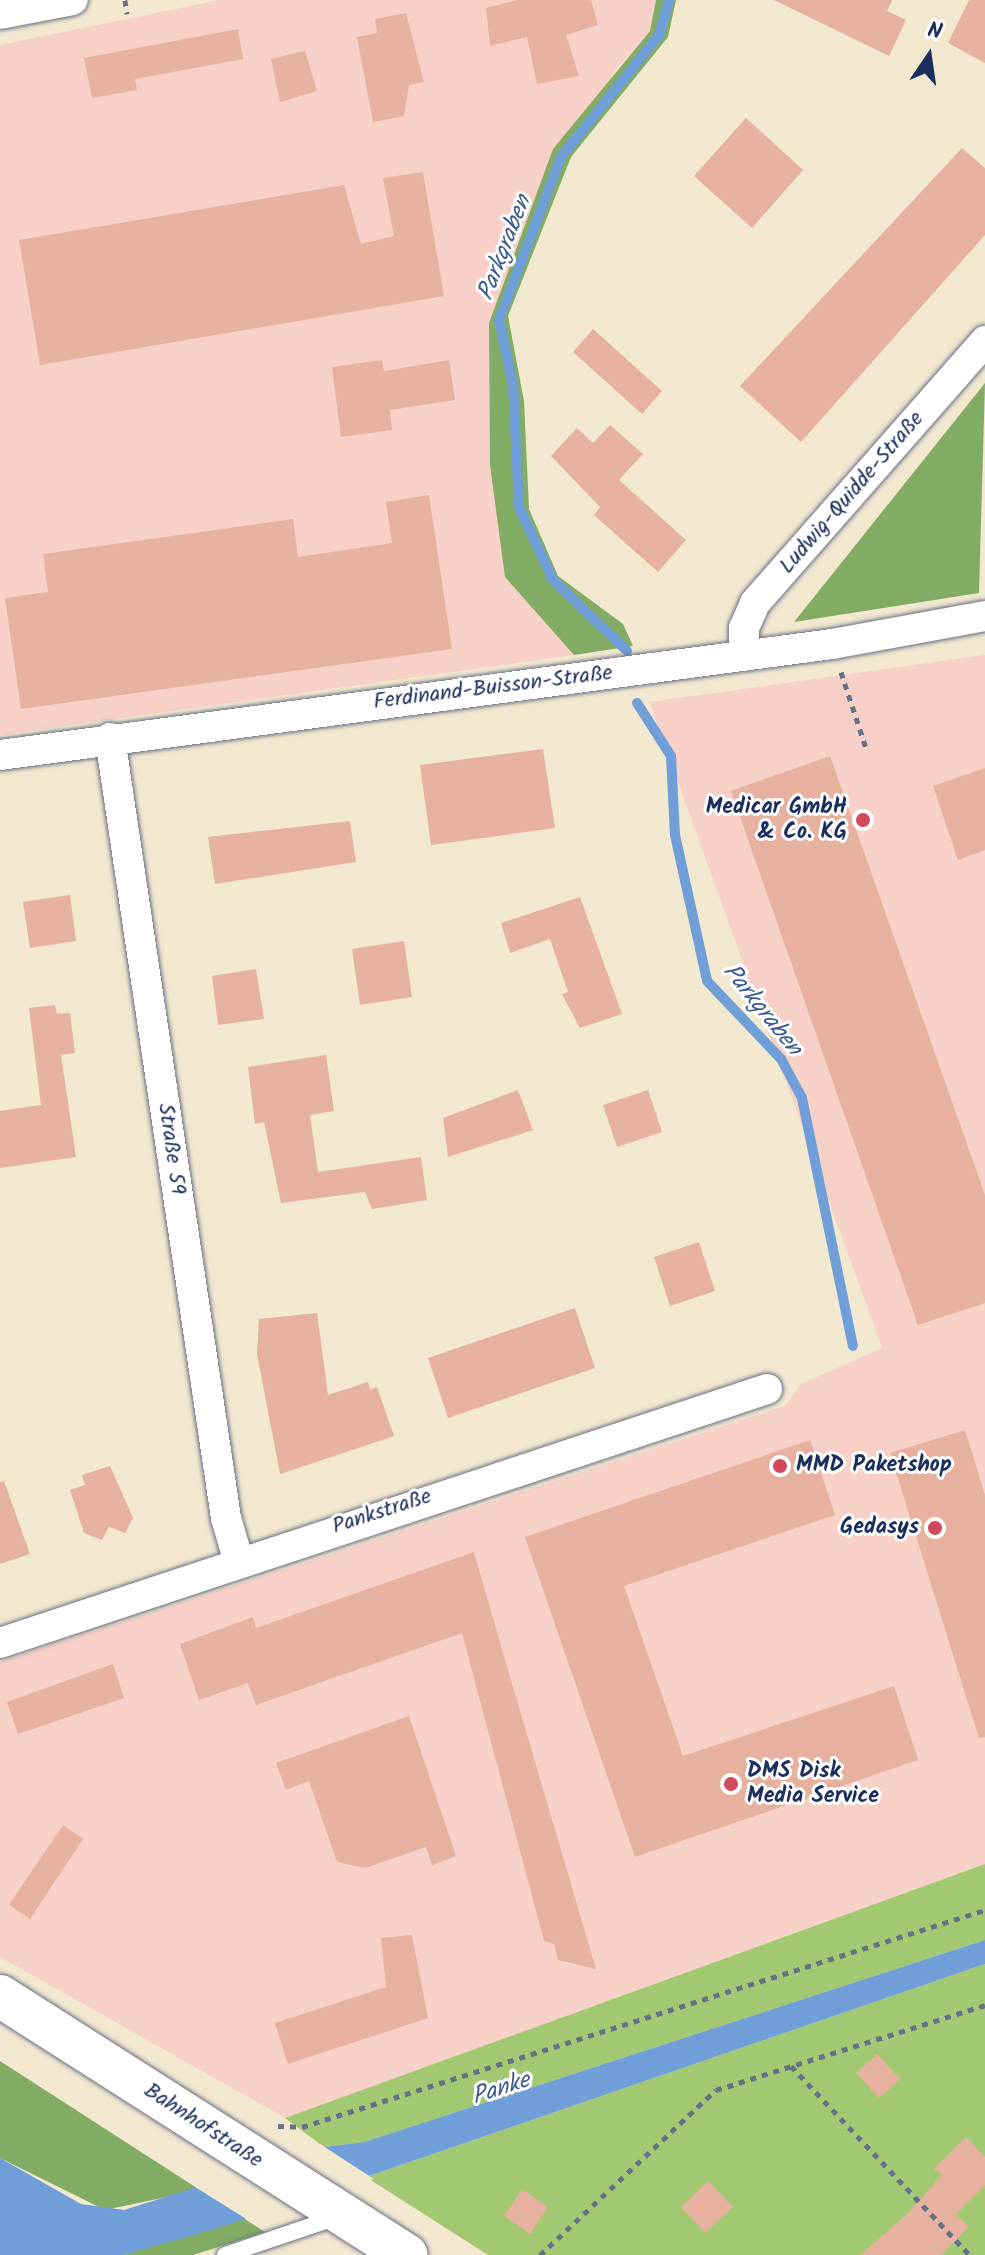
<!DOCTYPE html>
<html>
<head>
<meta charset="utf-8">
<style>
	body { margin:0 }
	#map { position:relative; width:985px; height:2255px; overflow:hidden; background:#f2e8d0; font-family:Kalam,sans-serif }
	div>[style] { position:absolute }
	.built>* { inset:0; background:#f7d1c7 }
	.green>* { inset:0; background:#a3c872 }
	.forest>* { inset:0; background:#82ac64 }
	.water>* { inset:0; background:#6f9ed8 }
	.pier>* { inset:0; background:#f2e8d0 }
	.stream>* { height:10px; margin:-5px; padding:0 5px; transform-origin:5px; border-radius:5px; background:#6f9ed8 }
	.building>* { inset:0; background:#e6b19e }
	.path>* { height:5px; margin-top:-2.5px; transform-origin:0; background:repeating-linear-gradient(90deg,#667086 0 6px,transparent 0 12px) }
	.roads { filter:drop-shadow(0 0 2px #667086) drop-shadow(0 0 2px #667086) }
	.lane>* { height:16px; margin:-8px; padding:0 8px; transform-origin:8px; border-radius:8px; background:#fff }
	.street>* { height:30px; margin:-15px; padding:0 15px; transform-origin:15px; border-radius:15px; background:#fff }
	.secondary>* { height:42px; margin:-21px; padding:0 21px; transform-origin:21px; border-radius:21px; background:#fff }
	.dots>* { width:22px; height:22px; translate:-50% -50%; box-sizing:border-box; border:4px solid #fff; border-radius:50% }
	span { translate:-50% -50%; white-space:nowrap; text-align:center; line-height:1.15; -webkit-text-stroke:6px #fff; paint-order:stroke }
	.street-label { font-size:22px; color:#1b2f5e }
	.poi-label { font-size:22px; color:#1b2f5e; font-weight:700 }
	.right { translate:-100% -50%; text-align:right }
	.left { translate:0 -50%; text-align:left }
	.water-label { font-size:24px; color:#3d5b8f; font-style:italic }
	.north { position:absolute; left:889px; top:16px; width:80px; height:80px; -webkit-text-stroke:6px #fff; paint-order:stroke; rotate:13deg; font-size:22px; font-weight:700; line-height:32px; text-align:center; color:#1b2f5e }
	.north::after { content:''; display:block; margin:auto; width:28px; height:36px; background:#1b2f5e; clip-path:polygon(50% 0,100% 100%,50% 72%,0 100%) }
</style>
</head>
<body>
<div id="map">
	<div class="built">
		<div style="clip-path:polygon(219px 0,656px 0,650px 31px,615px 70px,489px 323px,505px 577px,574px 655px,0 735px,0 45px)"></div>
		<div style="clip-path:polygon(985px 655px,985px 1864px,285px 2118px,0 1957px,0 1662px,785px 1406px,801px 1384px,882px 1348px,649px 702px)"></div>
	</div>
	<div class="green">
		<div style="clip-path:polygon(985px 1864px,985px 1940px,364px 2142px,324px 2147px,285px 2118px)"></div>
		<div style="clip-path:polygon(985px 1964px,985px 2255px,488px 2255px,366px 2177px)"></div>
	</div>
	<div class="forest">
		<div style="clip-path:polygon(656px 0,676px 0,668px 37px,571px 157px,508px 316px,524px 401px,529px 509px,558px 576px,623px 624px,633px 646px,574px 655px,505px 577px,490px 465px,489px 323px,553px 149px,650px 31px)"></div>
		<div style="clip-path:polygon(985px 383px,979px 593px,794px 622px)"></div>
		<div style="clip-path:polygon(0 2061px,200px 2190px,105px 2210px,0 2158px)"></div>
		<div style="clip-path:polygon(243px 2218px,265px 2232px,193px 2255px,123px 2255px)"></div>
	</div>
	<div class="water">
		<div style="clip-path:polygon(985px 1940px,985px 1964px,218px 2228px,123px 2255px,0 2255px,0 2158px,81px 2204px,124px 2210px,324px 2147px,364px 2142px)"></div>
	</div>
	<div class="pier">
		<div style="clip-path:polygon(320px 2144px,374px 2179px,248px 2220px,195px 2187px)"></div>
	</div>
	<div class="stream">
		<div style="left:627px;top:651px;width:103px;rotate:-136.2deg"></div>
		<div style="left:553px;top:580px;width:81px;rotate:-115deg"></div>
		<div style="left:519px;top:507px;width:122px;rotate:-92.8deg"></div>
		<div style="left:513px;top:385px;width:66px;rotate:-102.2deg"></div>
		<div style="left:499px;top:320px;width:174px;rotate:-69.2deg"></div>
		<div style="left:561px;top:157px;width:156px;rotate:-51.2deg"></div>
		<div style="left:659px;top:35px;width:36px;rotate:-74deg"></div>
		<div style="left:637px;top:703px;width:63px;rotate:57.3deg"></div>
		<div style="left:671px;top:756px;width:79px;rotate:87.1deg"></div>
		<div style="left:675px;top:835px;width:149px;rotate:77.6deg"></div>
		<div style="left:707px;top:981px;width:108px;rotate:46.5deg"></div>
		<div style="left:781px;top:1059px;width:44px;rotate:61.7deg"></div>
		<div style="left:802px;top:1098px;width:253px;rotate:78.4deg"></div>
	</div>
	<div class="building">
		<div style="clip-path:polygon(517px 0,591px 0,598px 25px,566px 35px,579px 76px,537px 84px,527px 37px,490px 46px,486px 8px)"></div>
		<div style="clip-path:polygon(774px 0,892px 0,887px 11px,906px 20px,889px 56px)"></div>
		<div style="clip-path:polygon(969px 0,985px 0,985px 63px,948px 43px)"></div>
		<div style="clip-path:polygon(406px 13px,424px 82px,409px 85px,404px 116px,373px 122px,357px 37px,377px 33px,375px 19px)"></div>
		<div style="clip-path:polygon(238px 29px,243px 59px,135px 79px,137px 90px,92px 98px,84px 58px)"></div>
		<div style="clip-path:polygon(305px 51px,317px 91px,280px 102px,271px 59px)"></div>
		<div style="clip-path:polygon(746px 118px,803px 170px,752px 228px,694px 176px)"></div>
		<div style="clip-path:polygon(962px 148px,985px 168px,985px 235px,801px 442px,740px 386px)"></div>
		<div style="clip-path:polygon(423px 172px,444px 296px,40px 365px,19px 240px,344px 185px,361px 244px,394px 236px,383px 178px)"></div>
		<div style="clip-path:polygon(593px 329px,662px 391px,642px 414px,573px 352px)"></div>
		<div style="clip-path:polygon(382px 360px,384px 371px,449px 360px,455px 400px,390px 410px,392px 430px,341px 437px,332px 367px)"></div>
		<div style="clip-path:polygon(610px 425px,643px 454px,619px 480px,686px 540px,658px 572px,594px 515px,600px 507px,551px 456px,577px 428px,593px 443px)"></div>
		<div style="clip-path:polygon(429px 495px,452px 649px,21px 709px,5px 598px,48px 592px,43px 554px,293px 519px,298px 557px,392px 543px,386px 502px)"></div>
		<div style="clip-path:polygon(543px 749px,555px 828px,431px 845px,420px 765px)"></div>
		<div style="clip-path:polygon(830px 756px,985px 1195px,985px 1303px,918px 1325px,731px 791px)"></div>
		<div style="clip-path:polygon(985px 768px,985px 850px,958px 860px,933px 786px)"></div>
		<div style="clip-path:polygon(350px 821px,356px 862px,215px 884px,208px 837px)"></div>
		<div style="clip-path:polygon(70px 895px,76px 941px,30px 948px,23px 902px)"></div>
		<div style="clip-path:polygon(580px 897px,622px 1014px,580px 1028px,562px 994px,568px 992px,550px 939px,510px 953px,501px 923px)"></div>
		<div style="clip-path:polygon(404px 941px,412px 997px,360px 1005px,352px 949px)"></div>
		<div style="clip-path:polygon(256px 969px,264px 1019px,218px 1025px,212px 976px)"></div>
		<div style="clip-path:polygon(55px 1005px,57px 1014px,70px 1013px,75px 1053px,61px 1055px,76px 1157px,0 1168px,0 1111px,41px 1105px,29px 1008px)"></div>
		<div style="clip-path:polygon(326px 1055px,334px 1111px,310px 1115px,318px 1172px,421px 1157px,427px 1200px,372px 1209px,365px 1192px,281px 1203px,264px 1122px,255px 1124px,248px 1067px)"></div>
		<div style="clip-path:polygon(518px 1090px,533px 1130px,448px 1157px,443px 1118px)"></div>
		<div style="clip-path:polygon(648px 1090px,662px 1132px,617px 1147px,603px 1105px)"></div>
		<div style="clip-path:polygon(699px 1242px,715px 1291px,670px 1306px,654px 1257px)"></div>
		<div style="clip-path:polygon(575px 1308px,595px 1368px,448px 1418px,428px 1358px)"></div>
		<div style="clip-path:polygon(317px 1313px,328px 1395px,368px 1382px,370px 1390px,377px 1387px,394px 1436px,280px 1474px,257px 1354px,259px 1319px)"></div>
		<div style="clip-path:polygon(965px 1430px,985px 1495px,985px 1737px,979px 1738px,890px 1453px)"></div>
		<div style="clip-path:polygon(810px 1440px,835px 1515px,624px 1586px,683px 1756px,894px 1686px,918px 1760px,635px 1857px,525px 1537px)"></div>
		<div style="clip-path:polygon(110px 1466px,133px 1518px,125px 1533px,109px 1527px,102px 1540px,84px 1533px,70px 1490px,85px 1485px,82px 1475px)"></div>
		<div style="clip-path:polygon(4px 1481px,30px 1554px,0 1564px,0 1482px)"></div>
		<div style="clip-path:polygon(474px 1552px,503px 1653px,596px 1969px,558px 1960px,554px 1944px,544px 1941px,462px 1633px,256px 1705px,248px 1683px,199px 1700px,180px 1644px,253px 1617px,256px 1628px)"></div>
		<div style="clip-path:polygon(113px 1664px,124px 1698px,18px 1734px,7px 1702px)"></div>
		<div style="clip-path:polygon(409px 1716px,456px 1856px,432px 1865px,426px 1847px,365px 1868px,337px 1862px,309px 1781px,286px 1790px,276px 1763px)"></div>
		<div style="clip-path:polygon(63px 1825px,83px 1839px,30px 1919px,9px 1905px)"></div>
		<div style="clip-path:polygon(412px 1935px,428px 2018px,288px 2064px,275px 2023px,386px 1987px,381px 1938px)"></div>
		<div style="clip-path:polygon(877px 2054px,900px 2079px,879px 2098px,856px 2073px)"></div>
		<div style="clip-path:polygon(966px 2137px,985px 2157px,985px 2185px,956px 2214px,969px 2227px,941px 2255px,860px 2255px,907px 2214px,942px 2175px,934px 2169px)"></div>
		<div style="clip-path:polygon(708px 2181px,733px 2207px,705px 2233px,681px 2207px)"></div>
		<div style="clip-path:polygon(522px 2189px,548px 2207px,530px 2234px,504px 2216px)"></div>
	</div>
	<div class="path">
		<div style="left:125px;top:0;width:14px;rotate:82deg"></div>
		<div style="left:841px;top:672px;width:83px;rotate:71.8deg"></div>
		<div style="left:791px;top:2066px;width:260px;rotate:46.6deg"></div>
		<div style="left:278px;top:2126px;width:24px;rotate:2deg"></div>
		<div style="left:302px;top:2127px;width:717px;rotate:-17.63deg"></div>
		<div style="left:540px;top:2255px;width:241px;rotate:-43.2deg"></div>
		<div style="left:716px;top:2090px;width:282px;rotate:-17.5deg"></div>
	</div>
	<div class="roads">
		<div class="lane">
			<div style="left:225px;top:2255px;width:118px;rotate:-18.7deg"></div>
		</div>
		<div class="street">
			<div style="left:0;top:14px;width:74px;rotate:-10.9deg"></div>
			<div style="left:744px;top:656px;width:28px;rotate:-90deg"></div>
			<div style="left:744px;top:628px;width:27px;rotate:-66deg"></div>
			<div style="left:755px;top:603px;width:349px;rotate:-48.7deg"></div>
			<div style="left:110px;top:738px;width:789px;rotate:81.54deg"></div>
			<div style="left:226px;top:1518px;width:43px;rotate:73.7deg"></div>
			<div style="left:0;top:755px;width:839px;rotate:-7.6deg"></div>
			<div style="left:832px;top:644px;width:156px;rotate:-10.4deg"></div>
			<div style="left:0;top:1643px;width:808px;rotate:-18.32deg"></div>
		</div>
		<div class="secondary">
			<div style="left:0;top:1996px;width:482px;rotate:32.5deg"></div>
		</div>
	</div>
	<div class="dots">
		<div style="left:863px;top:820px;background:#d1495b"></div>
		<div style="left:780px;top:1466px;background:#d1495b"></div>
		<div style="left:935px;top:1528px;background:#d1495b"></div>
		<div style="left:731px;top:1784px;background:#d1495b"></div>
	</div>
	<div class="street-label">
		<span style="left:852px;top:493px;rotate:-49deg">Ludwig-Quidde-Straße</span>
		<span style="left:493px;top:688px;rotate:-7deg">Ferdinand-Buisson-Straße</span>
		<span style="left:171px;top:1149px;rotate:82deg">Straße 59</span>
		<span style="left:382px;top:1512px;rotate:-18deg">Pankstraße</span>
		<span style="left:203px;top:2126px;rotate:33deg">Bahnhofstraße</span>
	</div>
	<div class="poi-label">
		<span class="right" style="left:847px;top:820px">Medicar GmbH<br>&amp; Co. KG</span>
		<span class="left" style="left:796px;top:1466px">MMD Paketshop</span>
		<span class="right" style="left:919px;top:1528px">Gedasys</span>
		<span class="left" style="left:747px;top:1784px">DMS Disk<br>Media Service</span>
	</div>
	<div class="water-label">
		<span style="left:505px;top:248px;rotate:-69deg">Parkgraben</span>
		<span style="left:762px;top:1010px;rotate:51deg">Parkgraben</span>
		<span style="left:501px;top:2089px;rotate:-18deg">Panke</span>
	</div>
	<div class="north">N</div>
</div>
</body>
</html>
